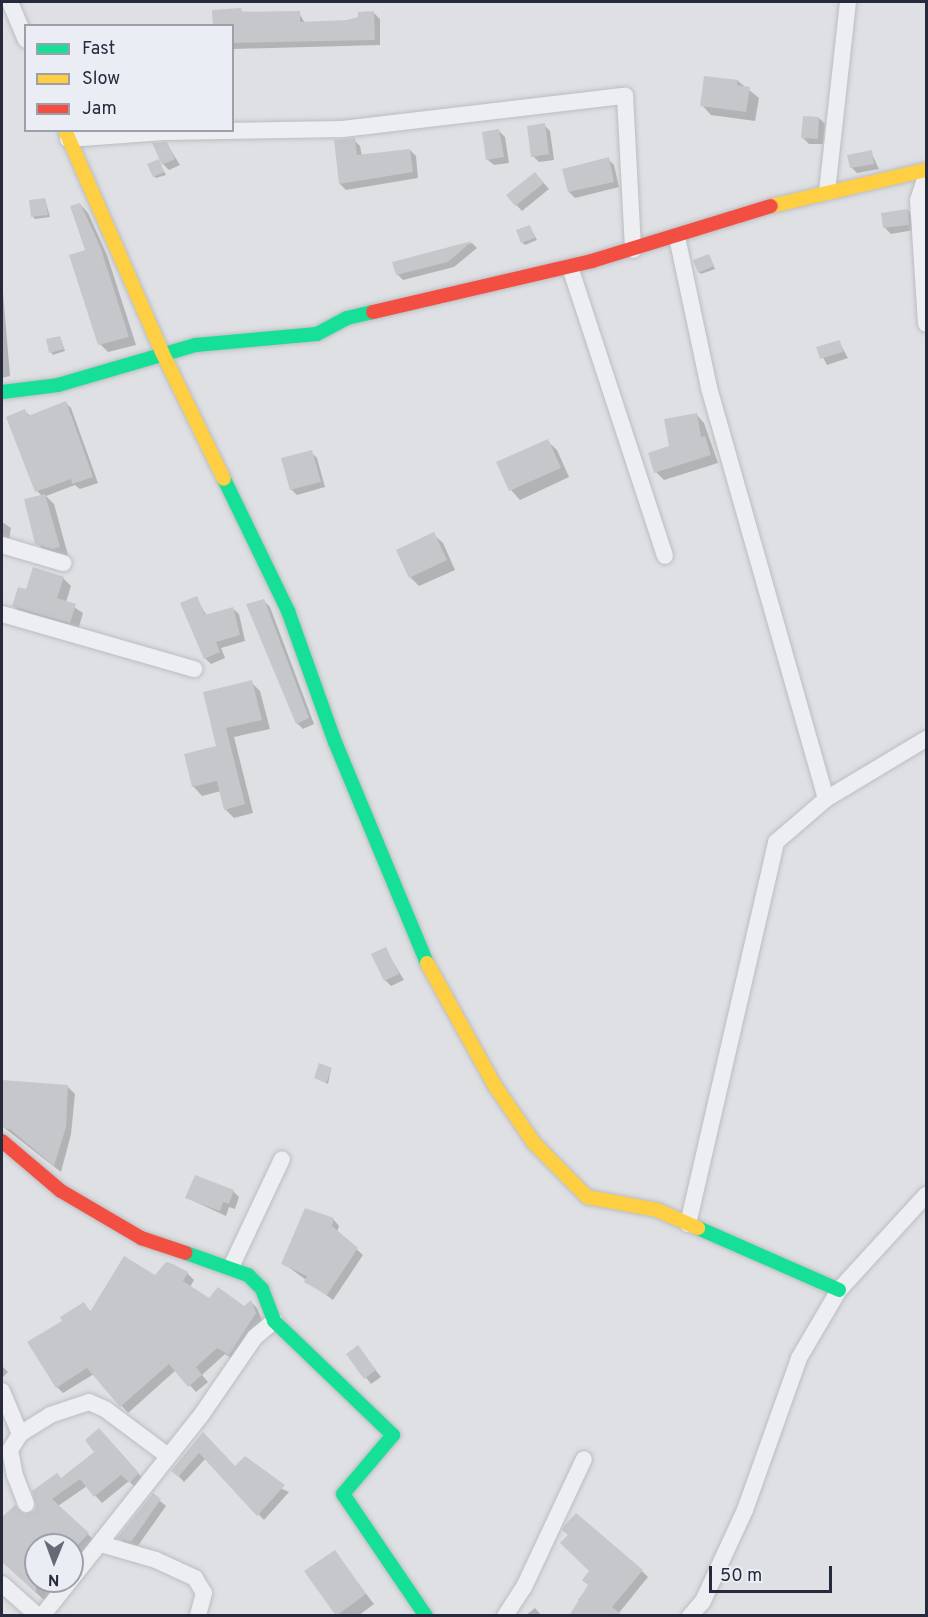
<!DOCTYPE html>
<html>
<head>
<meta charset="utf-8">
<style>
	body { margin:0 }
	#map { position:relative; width:928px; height:1617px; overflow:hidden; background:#dee0e3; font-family:Overpass,sans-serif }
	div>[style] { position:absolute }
	.shadow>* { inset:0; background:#0003 }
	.building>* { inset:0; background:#c5c7cb }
	.roads { filter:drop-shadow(0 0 2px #bbbdc1) drop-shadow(0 0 2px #bbbdc1) }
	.street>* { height:16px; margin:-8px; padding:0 8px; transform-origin:8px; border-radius:8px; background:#edeef1 }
	.fast>* { height:14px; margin:-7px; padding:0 7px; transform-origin:7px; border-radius:7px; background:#16e098 }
	.slow>* { height:14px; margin:-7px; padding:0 7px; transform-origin:7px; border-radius:7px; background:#ffcf43 }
	.jam>* { height:14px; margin:-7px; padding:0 7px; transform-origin:7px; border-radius:7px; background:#f24e42 }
	span { translate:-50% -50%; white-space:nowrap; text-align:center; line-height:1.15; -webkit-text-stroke:4.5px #eaeef4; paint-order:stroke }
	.frame { position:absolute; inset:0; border:3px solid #252b3d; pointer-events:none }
	.legend { position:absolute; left:24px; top:24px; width:210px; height:108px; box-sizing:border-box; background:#eaeef4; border:2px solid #9ba0ab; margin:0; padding:8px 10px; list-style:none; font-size:18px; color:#252b3d }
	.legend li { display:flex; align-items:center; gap:12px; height:30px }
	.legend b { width:30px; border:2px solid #9ba0ab }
	.north { position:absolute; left:24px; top:1533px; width:60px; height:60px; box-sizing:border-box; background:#eaeef4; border:2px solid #9ba0ab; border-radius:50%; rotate:181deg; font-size:16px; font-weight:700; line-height:24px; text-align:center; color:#252b3d }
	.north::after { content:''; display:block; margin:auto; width:21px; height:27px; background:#666a77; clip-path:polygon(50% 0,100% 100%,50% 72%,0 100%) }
	.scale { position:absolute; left:709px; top:1566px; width:123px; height:27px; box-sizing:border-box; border:3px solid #252b3d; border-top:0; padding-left:8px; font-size:18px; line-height:21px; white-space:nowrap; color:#252b3d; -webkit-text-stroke:4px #eaeef4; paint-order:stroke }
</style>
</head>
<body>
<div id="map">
	<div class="shadow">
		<div style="clip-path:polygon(213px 11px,299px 13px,305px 23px,348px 22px,374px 13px,380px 19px,380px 45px,232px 49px,232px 26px)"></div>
		<div style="clip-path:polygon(738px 81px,759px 98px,755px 121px,711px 115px,702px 105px)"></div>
		<div style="clip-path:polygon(819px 118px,825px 124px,823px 144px,809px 144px,803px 138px)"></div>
		<div style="clip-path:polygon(544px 125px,550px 131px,554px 160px,539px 162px,533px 156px)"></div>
		<div style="clip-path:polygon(499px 131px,505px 137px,509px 163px,494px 165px,488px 160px)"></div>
		<div style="clip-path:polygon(354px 140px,360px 146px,362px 156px,410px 150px,416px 156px,418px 178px,346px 190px,340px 184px)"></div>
		<div style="clip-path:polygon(167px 144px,180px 165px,169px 170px,163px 164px)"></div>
		<div style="clip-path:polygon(871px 152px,879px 169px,857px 173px,851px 167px)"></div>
		<div style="clip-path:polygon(608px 159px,614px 165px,619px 187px,575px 198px,569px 192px)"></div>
		<div style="clip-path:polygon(158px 161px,166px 175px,156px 178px,154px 176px)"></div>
		<div style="clip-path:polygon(541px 180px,549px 189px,522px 211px,508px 196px)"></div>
		<div style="clip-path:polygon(45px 199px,50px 217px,35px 219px,33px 217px)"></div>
		<div style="clip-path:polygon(80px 204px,88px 213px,107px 255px,136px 345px,108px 352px,100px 344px)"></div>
		<div style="clip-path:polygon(908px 210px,913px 216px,914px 230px,891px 234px,885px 228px)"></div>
		<div style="clip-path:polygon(530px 227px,537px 240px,525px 245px,522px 242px)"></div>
		<div style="clip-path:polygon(472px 243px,477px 248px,454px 267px,403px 280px,397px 274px,394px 263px)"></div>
		<div style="clip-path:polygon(709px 255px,715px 269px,701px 274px,699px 272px)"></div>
		<div style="clip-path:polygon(2px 281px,10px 376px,2px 378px)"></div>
		<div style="clip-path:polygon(60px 337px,65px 351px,53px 355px,51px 352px)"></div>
		<div style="clip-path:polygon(839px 342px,848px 358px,827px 365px,818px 348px)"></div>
		<div style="clip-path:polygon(65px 402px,71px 408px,98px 483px,80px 489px,75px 485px,46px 496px,54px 504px,68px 555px,46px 553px,37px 543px,42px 496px,37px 491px,25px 411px,30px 416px)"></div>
		<div style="clip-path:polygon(696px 414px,704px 423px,718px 463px,664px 480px,656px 472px)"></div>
		<div style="clip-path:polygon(547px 441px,557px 450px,569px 477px,520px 500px,511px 490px,498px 463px)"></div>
		<div style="clip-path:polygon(311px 452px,317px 458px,325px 487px,297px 495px,291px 489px)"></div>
		<div style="clip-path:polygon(2px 522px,11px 528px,9px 540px,2px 540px)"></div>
		<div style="clip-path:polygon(433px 534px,443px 543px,455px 570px,419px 586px,410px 577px)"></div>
		<div style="clip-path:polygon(63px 578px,71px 586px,66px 602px,83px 613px,78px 630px,22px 614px,14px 606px,27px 591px)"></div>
		<div style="clip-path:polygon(196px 598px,207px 616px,233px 609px,239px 614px,245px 641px,221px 648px,225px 658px,211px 664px,205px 658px)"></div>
		<div style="clip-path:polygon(264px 601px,270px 607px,314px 724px,303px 729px,297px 723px)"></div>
		<div style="clip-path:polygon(251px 682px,260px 691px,270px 729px,234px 737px,253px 813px,234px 818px,225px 809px,221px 791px,202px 796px,193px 786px,218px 747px,204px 693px)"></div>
		<div style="clip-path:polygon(385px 949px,404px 980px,391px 986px,385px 980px)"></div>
		<div style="clip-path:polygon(331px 1069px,328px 1084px,315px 1077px)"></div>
		<div style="clip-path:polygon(30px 1084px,68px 1087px,75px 1094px,71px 1134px,61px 1172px,2px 1126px,2px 1101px)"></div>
		<div style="clip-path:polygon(233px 1191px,239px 1197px,235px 1209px,229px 1207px,226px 1216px,187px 1198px)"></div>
		<div style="clip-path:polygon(306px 1210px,334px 1220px,339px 1226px,337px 1232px,363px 1255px,333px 1300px,283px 1263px)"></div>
		<div style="clip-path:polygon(187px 1273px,194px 1280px,190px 1287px,210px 1300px,244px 1308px,251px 1302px,257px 1308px,262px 1320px,236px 1361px,225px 1354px,202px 1375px,208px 1382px,196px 1392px,176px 1370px,128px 1413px,94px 1374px,63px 1393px,57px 1387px,64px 1322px,84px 1304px,91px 1312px,155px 1277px)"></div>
		<div style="clip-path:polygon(358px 1347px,381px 1377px,371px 1384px,348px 1354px)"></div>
		<div style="clip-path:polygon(2px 1366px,8px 1372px,2px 1378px)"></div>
		<div style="clip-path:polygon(203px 1434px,235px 1468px,289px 1492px,264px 1520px,206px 1458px,184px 1482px,173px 1470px)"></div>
		<div style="clip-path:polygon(106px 1437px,145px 1481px,137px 1489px,129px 1481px,102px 1503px,87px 1486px,58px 1506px,95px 1541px,72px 1566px,72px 1545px,36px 1545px,36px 1581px,58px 1581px,45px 1601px,2px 1561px,2px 1519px,15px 1507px,22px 1514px,31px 1515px,62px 1479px,96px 1452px)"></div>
		<div style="clip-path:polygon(153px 1495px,166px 1506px,137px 1547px,125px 1543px,119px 1538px)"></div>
		<div style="clip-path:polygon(334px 1552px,374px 1604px,358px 1616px,338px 1616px,307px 1571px)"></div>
		<div style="clip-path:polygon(642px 1571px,648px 1577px,618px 1614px,578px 1600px,590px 1586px)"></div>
		<div style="clip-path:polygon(535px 1608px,542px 1616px,525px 1616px)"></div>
	</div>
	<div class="building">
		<div style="clip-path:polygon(241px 8px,242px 12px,300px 11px,300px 22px,347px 20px,358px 17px,358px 12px,374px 11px,375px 40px,232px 43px,232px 26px,213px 26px,212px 10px)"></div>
		<div style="clip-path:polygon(704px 76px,738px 80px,737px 85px,750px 87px,746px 112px,700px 106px)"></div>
		<div style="clip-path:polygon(803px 116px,819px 117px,818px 139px,801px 138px)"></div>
		<div style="clip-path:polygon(545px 123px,549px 154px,531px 157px,527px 126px)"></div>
		<div style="clip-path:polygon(499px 129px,504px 157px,486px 160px,482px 132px)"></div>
		<div style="clip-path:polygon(355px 138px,357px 155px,410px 149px,413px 172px,339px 184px,334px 140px)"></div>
		<div style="clip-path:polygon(167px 142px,175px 159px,162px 165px,152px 143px)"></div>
		<div style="clip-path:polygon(872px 150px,874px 164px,850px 168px,847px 155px)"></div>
		<div style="clip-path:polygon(609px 157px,614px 182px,568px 192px,562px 169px)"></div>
		<div style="clip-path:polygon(159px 159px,164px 172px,153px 177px,147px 164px)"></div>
		<div style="clip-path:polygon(535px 172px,544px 183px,515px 206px,506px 195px)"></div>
		<div style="clip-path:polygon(45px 198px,48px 215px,31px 217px,29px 200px)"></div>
		<div style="clip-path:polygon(80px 203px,100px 246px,129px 337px,98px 345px,69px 255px,85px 250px,70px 206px)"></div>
		<div style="clip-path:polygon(908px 209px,909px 225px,883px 228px,881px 213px)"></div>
		<div style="clip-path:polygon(530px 225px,535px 238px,521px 243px,516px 230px)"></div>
		<div style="clip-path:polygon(472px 241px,448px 262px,396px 275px,392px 262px)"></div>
		<div style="clip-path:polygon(709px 254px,714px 266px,698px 273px,693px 260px)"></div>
		<div style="clip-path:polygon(60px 336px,64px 349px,49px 353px,46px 339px)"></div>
		<div style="clip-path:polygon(840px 340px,843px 352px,820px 359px,816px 347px)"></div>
		<div style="clip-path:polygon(66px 401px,93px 477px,72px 484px,71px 479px,35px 492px,6px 417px,25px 409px,28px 416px)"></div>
		<div style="clip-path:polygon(697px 413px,701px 437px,705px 436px,711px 455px,654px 473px,648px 453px,669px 446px,664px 419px)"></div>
		<div style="clip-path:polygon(548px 439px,561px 468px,509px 491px,496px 462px)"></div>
		<div style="clip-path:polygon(312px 450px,321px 482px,290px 490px,281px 458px)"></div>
		<div style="clip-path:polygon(45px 494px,60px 547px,53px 549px,35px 544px,24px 499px)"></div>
		<div style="clip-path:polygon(434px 532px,447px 560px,409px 578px,396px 550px)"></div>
		<div style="clip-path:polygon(33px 567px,64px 577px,57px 598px,76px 604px,70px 623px,12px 606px,18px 587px,26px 589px)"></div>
		<div style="clip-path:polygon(197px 596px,205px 615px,233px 607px,240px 635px,216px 642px,220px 652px,204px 659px,180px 603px)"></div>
		<div style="clip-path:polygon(264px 599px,309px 718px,296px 724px,246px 604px)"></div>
		<div style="clip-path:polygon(252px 680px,262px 720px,226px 728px,245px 804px,224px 810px,217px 781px,192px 787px,184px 754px,216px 746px,203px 692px)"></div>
		<div style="clip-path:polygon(386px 947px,399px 974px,384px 981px,371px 954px)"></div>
		<div style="clip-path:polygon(319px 1063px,332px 1068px,326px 1083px,314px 1078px)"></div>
		<div style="clip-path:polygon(2px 1080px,68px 1085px,66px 1127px,54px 1166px,11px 1130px,2px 1127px)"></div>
		<div style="clip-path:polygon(195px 1175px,234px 1190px,229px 1204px,223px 1202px,220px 1211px,185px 1198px)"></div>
		<div style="clip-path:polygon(305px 1208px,334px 1218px,332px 1226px,358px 1248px,327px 1295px,304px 1282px,307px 1276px,281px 1264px)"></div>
		<div style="clip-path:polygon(124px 1256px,155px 1275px,166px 1262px,173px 1264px,188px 1272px,183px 1281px,209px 1298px,218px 1287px,244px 1306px,251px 1300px,256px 1313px,229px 1355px,217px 1348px,196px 1367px,202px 1375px,188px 1387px,169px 1364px,120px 1407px,87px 1368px,56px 1388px,27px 1342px,62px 1321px,60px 1317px,84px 1302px,90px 1312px)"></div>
		<div style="clip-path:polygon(358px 1345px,376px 1370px,364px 1379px,346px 1354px)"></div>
		<div style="clip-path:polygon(99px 1428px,139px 1473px,130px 1483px,121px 1475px,94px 1497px,80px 1479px,52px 1499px,89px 1533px,75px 1548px,36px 1545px,36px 1593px,2px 1562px,2px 1517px,15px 1505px,24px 1514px,34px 1511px,36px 1505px,32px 1491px,57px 1473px,61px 1478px,94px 1452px,85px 1440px)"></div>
		<div style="clip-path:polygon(203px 1432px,235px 1466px,245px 1456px,285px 1485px,257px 1516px,199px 1453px,178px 1477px,171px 1471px)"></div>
		<div style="clip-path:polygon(153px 1493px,161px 1499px,131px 1542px,117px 1538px)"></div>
		<div style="clip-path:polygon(576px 1513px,643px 1570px,612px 1607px,623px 1616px,569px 1616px,588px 1585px,582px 1580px,589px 1571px,560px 1543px,568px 1535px,562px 1530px,565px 1525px)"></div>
		<div style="clip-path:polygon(335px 1550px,366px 1594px,336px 1616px,304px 1571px)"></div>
	</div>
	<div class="roads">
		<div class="street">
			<div style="left:10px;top:2px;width:41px;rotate:67.2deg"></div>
			<div style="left:68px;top:139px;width:96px;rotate:-4.2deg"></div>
			<div style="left:164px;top:132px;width:178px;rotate:-1deg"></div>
			<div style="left:342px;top:129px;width:285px;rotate:-6.7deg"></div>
			<div style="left:625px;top:96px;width:154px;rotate:87deg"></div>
			<div style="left:926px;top:176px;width:25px;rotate:108deg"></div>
			<div style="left:918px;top:200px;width:124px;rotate:86.3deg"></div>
			<div style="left:827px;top:192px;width:191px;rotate:-83.7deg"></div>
			<div style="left:677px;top:237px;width:154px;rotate:78deg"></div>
			<div style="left:709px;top:388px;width:427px;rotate:74.1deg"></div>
			<div style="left:570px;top:267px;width:304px;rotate:71.8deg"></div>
			<div style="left:2px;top:545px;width:64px;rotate:16.4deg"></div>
			<div style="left:2px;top:614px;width:200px;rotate:16deg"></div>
			<div style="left:688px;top:1224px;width:392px;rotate:-77deg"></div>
			<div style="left:776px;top:842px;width:66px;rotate:-40.7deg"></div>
			<div style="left:826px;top:799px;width:117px;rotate:-31deg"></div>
			<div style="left:231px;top:1267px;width:119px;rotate:-64.7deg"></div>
			<div style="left:2px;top:1391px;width:47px;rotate:67.3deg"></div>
			<div style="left:26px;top:1504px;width:30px;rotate:-111deg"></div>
			<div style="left:15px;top:1476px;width:26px;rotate:-101deg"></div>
			<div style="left:10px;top:1450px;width:19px;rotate:-58deg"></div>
			<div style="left:20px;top:1434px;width:36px;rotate:-32deg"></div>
			<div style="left:50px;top:1415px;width:41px;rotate:-18.4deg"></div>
			<div style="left:89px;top:1402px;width:17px;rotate:24deg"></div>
			<div style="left:105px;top:1409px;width:79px;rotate:36.7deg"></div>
			<div style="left:101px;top:1544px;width:57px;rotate:16.2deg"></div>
			<div style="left:156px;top:1560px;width:43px;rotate:24.8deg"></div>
			<div style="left:195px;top:1578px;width:17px;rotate:59deg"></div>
			<div style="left:204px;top:1593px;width:24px;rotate:105deg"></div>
			<div style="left:2px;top:1584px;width:48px;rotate:41.6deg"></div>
			<div style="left:42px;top:1616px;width:258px;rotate:-51.6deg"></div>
			<div style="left:202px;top:1414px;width:93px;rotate:-55.5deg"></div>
			<div style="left:255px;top:1337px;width:25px;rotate:-40deg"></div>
			<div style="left:505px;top:1616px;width:35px;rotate:-57deg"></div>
			<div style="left:524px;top:1587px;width:141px;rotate:-64.9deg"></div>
			<div style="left:690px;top:1616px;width:20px;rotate:-49deg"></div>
			<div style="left:703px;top:1601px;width:100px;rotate:-65.2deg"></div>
			<div style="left:745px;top:1510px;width:161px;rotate:-70.4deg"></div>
			<div style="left:799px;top:1358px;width:79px;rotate:-59.5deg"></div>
			<div style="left:839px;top:1290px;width:129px;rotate:-47.5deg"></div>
		</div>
		<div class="fast">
			<div style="left:2px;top:392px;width:56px;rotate:-7.1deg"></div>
			<div style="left:58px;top:385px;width:144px;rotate:-16.2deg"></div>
			<div style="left:196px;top:345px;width:121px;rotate:-5.2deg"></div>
			<div style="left:317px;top:334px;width:34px;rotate:-28deg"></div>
			<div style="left:347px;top:318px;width:27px;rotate:-13deg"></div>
			<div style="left:224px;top:479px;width:147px;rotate:64.1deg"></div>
			<div style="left:288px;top:611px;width:139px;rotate:70.3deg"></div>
			<div style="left:335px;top:742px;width:239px;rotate:67.4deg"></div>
			<div style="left:698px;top:1228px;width:154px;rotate:23.7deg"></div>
			<div style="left:186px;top:1253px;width:66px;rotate:19.5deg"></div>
			<div style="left:248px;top:1275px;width:20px;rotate:45deg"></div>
			<div style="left:262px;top:1289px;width:34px;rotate:69deg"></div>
			<div style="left:274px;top:1321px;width:165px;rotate:43.8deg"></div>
			<div style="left:393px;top:1435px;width:77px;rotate:130.3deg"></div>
			<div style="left:343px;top:1494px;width:148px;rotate:55.8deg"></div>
		</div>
		<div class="slow">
			<div style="left:65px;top:130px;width:242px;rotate:66.4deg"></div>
			<div style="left:162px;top:352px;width:141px;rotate:64deg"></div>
			<div style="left:771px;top:206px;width:159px;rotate:-13.1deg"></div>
			<div style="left:427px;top:963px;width:141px;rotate:61.1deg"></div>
			<div style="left:495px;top:1086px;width:69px;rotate:55.6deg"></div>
			<div style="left:534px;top:1143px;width:76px;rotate:45.5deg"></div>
			<div style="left:587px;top:1197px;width:71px;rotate:10.5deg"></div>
			<div style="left:657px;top:1210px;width:45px;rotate:23.7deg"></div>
		</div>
		<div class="jam">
			<div style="left:373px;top:312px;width:225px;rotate:-13.1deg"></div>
			<div style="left:592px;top:261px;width:187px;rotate:-17.1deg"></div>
			<div style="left:2px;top:1141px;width:77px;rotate:40.3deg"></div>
			<div style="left:61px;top:1191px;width:93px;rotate:30.4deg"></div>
			<div style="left:141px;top:1238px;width:47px;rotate:18.4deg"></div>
		</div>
	</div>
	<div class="frame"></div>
	<ul class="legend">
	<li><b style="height:8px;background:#16e098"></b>Fast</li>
	<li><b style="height:8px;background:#ffcf43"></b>Slow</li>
	<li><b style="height:8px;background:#f24e42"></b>Jam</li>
	</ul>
	<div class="north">N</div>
	<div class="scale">50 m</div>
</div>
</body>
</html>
